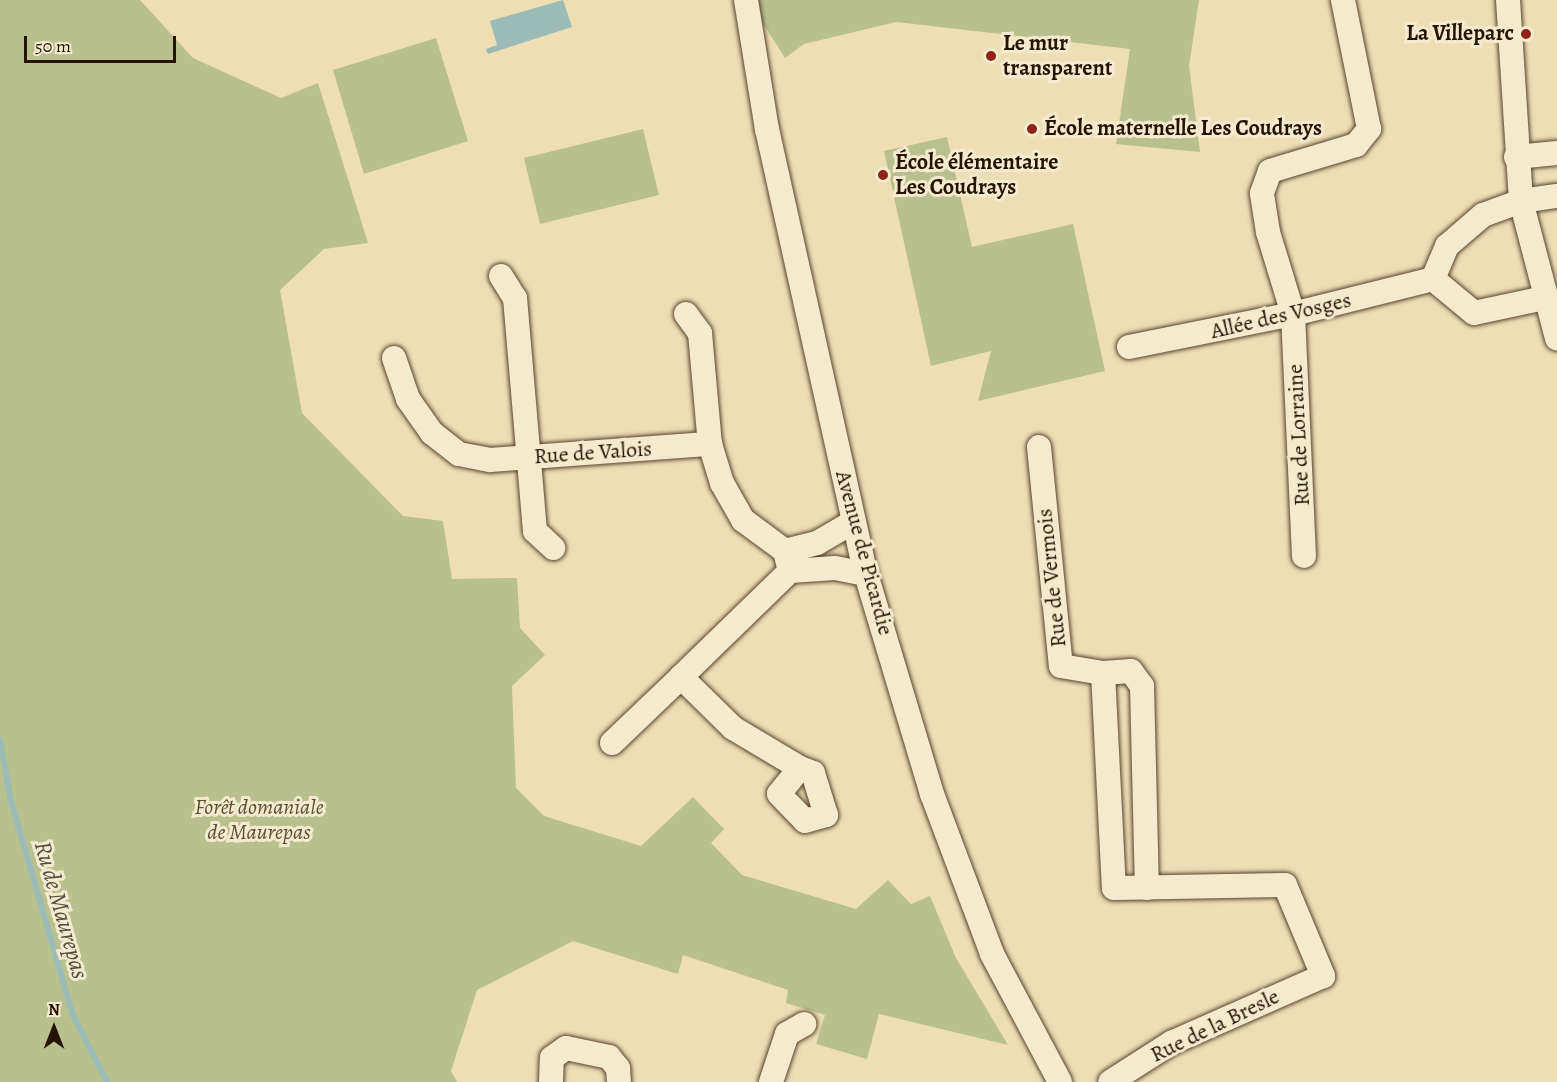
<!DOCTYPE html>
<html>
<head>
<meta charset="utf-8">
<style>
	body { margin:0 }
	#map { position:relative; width:1557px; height:1082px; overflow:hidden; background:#eedeb4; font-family:Alegreya,serif }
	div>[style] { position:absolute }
	.green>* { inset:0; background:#b8c18e }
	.water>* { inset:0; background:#9cbab6 }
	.stream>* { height:6px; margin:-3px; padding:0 3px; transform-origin:3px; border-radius:3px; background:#9cbab6 }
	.roads { filter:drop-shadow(0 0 2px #57462e) drop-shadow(0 0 2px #57462e) }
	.minor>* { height:24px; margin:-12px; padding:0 12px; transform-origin:12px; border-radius:12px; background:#f4eace }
	.dots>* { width:16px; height:16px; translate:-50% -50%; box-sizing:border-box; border:3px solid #f4eace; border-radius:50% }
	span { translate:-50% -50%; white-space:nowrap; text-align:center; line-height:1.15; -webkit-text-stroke:6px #f4eace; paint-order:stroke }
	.poi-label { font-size:22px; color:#251402; font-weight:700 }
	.right { translate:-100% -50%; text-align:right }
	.left { translate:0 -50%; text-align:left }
	.street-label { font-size:22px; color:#251402 }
	.park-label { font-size:22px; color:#585133; font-style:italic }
	.water-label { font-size:24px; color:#4f4e41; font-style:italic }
	.north { position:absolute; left:24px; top:998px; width:60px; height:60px; -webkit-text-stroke:4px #f4eace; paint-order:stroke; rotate:0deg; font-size:16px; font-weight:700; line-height:24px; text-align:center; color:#251402 }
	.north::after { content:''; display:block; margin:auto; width:21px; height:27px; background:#251402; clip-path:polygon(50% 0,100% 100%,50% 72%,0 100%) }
	.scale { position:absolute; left:24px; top:36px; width:152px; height:27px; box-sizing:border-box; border:3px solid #251402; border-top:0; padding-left:8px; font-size:18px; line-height:21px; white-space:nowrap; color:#251402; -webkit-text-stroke:4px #f4eace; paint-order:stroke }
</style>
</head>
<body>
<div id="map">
	<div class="green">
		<div style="clip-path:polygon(0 0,140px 0,193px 58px,281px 98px,318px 83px,368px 243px,324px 249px,280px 290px,302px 413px,403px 516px,443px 521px,452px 579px,517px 578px,520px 628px,545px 655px,512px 686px,516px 788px,544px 816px,641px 846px,693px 797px,724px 829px,711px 843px,742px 875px,856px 909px,888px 880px,911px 904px,930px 896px,956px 958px,1008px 1045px,879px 1014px,867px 1059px,816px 1044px,825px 1015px,786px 1003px,788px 990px,683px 955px,678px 974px,573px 941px,477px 990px,451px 1071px,457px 1082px,0 1082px)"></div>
		<div style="clip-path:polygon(756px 0,1199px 0,1189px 66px,1200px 152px,1116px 144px,1130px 49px,896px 22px,804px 44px,785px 58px,755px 11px)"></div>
		<div style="clip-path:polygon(436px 38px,468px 141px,364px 174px,333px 70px)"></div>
		<div style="clip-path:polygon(643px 129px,659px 195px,540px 224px,524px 158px)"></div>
		<div style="clip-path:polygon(947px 137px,972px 247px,1073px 224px,1105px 371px,978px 401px,991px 351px,931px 366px,884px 151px)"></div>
	</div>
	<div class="water">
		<div style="clip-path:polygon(563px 0,572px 27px,488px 54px,486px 49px,497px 45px,490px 21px)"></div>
	</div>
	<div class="stream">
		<div style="left:0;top:740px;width:62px;rotate:79.8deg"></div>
		<div style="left:11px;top:801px;width:221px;rotate:73.9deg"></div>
		<div style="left:72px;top:1013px;width:77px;rotate:63.1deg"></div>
	</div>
	<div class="roads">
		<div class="minor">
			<div style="left:746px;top:0;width:131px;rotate:80.8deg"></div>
			<div style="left:767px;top:129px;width:456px;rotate:77.5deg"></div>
			<div style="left:866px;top:574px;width:230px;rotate:73.3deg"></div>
			<div style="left:932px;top:794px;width:171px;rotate:69.4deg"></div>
			<div style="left:992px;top:954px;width:145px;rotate:62deg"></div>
			<div style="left:1508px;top:0;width:201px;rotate:86.3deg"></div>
			<div style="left:1521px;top:201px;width:142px;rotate:75.3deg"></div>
			<div style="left:1516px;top:157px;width:41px;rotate:-5.6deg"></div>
			<div style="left:501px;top:276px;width:26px;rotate:58deg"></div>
			<div style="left:515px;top:298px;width:234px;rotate:85.1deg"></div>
			<div style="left:535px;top:531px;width:25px;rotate:43deg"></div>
			<div style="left:1433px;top:279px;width:36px;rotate:-67deg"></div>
			<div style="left:1447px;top:246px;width:48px;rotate:-40.7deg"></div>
			<div style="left:1483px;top:215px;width:40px;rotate:-20.2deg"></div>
			<div style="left:1521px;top:201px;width:36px;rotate:-8deg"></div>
			<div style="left:1433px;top:279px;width:53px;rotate:39.7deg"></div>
			<div style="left:1474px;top:313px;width:72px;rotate:-12.1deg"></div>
			<div style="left:686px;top:314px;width:24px;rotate:54deg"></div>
			<div style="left:700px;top:333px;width:111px;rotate:84.9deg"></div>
			<div style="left:1129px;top:347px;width:167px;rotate:-11.4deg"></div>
			<div style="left:1293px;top:314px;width:144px;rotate:-14deg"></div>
			<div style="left:394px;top:358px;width:43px;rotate:71.1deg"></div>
			<div style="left:408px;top:399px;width:42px;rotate:54.8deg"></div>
			<div style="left:432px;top:433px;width:34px;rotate:38deg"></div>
			<div style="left:459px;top:454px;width:32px;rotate:11deg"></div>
			<div style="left:490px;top:460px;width:221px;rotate:-4.2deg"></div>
			<div style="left:710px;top:444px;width:41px;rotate:72.9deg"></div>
			<div style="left:722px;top:483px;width:43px;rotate:60.4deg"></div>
			<div style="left:743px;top:520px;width:52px;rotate:36.4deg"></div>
			<div style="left:785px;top:551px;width:21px;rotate:76deg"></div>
			<div style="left:1039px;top:447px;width:220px;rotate:84.3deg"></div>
			<div style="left:1061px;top:666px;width:43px;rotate:9.5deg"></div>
			<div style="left:1103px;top:673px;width:28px;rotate:-4deg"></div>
			<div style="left:1131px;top:671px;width:19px;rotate:54deg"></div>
			<div style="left:1142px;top:686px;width:202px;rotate:88.6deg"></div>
			<div style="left:785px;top:551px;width:33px;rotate:-14deg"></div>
			<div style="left:817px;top:543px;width:42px;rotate:-30.3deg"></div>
			<div style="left:1304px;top:556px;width:242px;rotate:-92.6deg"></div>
			<div style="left:1293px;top:314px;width:86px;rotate:-107deg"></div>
			<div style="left:1268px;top:232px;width:39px;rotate:-99deg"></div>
			<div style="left:1262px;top:193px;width:23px;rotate:-70deg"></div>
			<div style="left:1270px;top:171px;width:90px;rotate:-16.8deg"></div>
			<div style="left:1356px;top:145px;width:21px;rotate:-51deg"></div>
			<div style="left:1369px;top:129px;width:132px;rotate:-101.4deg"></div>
			<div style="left:790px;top:571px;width:152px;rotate:135.8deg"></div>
			<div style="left:681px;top:677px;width:73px;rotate:44.4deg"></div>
			<div style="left:733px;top:728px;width:78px;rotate:30.8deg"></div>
			<div style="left:800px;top:768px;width:33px;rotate:129deg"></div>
			<div style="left:779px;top:794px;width:37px;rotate:46deg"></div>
			<div style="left:805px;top:821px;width:22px;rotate:-16deg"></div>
			<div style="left:826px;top:815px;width:44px;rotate:-107.2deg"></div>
			<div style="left:813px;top:773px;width:14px;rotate:-159deg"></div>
			<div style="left:790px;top:571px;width:45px;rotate:-3.8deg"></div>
			<div style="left:835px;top:568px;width:32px;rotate:11deg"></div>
			<div style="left:1103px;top:673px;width:215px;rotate:87.1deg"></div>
			<div style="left:1114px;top:888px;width:171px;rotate:-1deg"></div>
			<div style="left:1285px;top:885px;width:99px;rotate:67.3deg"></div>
			<div style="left:1323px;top:976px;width:166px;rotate:156.2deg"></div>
			<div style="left:1171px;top:1043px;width:72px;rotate:147.4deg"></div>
			<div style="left:612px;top:743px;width:95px;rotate:-43.7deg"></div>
			<div style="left:551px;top:1082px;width:24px;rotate:-88deg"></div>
			<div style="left:552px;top:1058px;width:17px;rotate:-36deg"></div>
			<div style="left:566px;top:1048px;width:44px;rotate:11.8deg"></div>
			<div style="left:609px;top:1057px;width:14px;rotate:51deg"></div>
			<div style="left:618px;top:1068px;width:14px;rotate:86deg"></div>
			<div style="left:771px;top:1082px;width:51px;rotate:-71.6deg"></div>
			<div style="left:787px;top:1034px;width:20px;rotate:-30deg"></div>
		</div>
	</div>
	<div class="dots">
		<div style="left:1526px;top:34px;background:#8f2418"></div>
		<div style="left:991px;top:56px;background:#8f2418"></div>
		<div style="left:1032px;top:129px;background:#8f2418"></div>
		<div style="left:883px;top:175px;background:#8f2418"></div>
	</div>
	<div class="poi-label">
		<span class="right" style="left:1514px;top:34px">La Villeparc</span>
		<span class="left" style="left:1003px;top:56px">Le mur<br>transparent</span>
		<span class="left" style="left:1044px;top:129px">École maternelle Les Coudrays</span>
		<span class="left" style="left:895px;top:175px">École élémentaire<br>Les Coudrays</span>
	</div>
	<div class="street-label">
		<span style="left:1281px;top:316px;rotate:-13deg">Allée des Vosges</span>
		<span style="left:1299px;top:435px;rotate:-93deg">Rue de Lorraine</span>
		<span style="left:593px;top:453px;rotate:-4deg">Rue de Valois</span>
		<span style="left:864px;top:553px;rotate:75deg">Avenue de Picardie</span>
		<span style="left:1052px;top:578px;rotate:-96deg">Rue de Vermois</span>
		<span style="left:1215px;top:1026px;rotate:-26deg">Rue de la Bresle</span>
	</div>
	<div class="park-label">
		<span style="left:259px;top:820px">Forêt domaniale<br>de Maurepas</span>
	</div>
	<div class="water-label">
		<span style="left:61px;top:910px;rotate:74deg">Ru de Maurepas</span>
	</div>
	<div class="north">N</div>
	<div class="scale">50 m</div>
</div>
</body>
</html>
